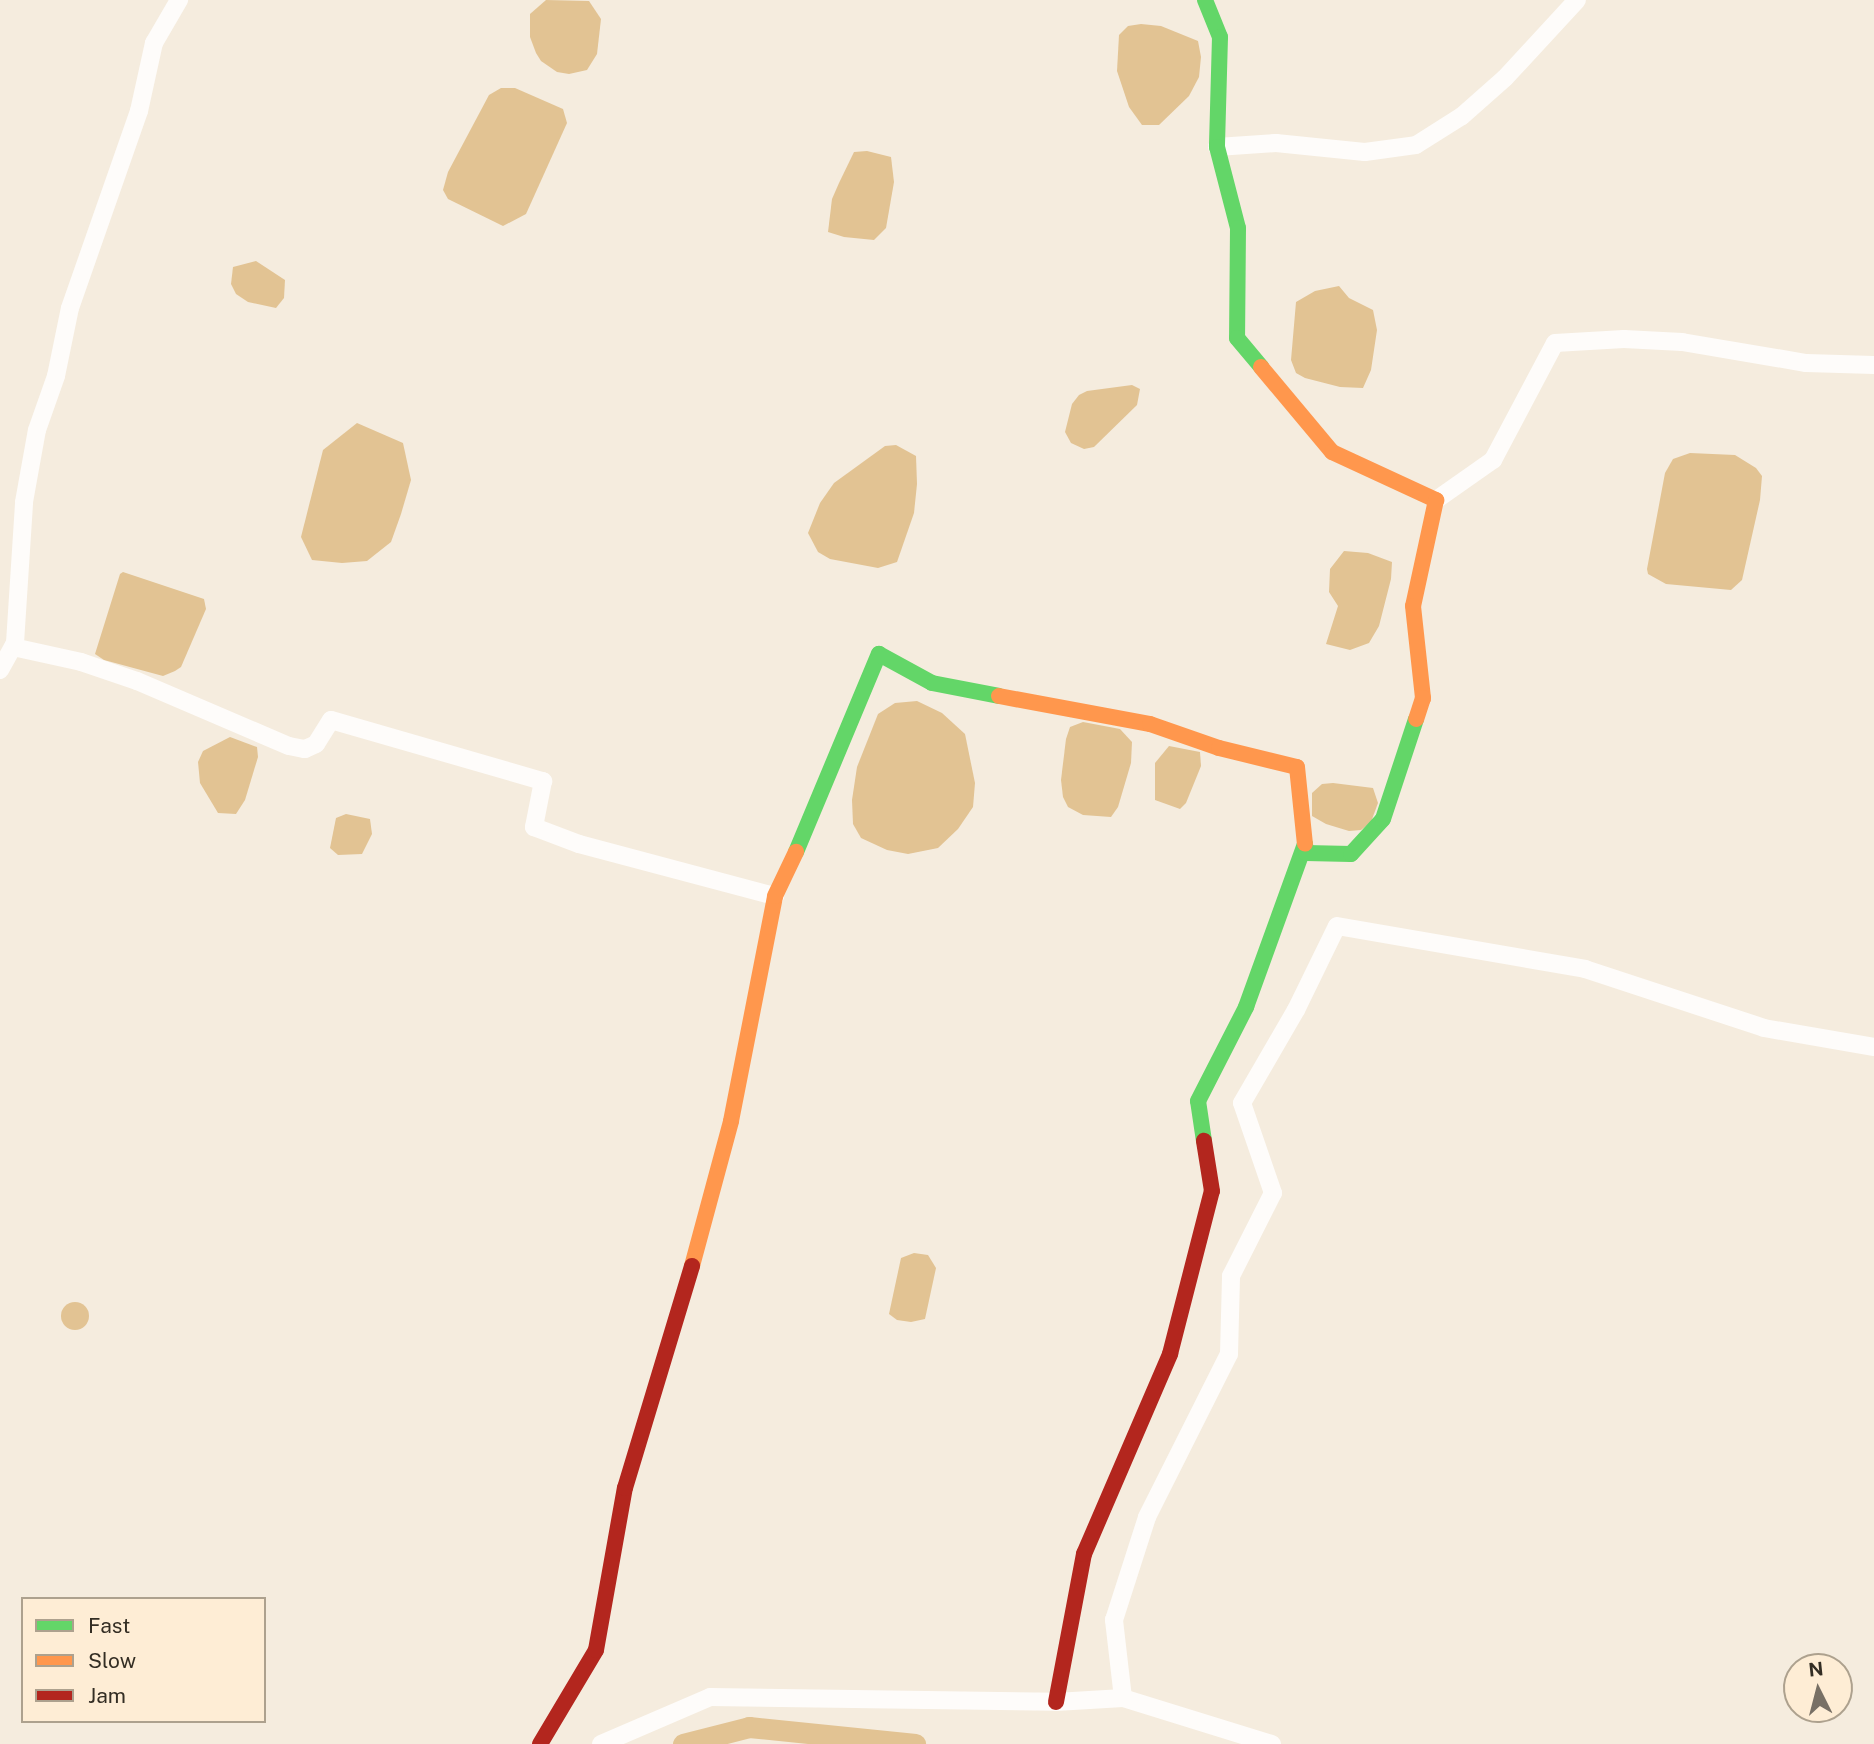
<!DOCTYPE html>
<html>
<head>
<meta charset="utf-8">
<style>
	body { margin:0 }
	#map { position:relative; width:1874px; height:1744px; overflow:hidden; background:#f5ecde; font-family:"Public Sans",sans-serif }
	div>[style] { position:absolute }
	.water>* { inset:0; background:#e2c393 }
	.round { border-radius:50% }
	.canal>* { height:21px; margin:-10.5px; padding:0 10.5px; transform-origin:10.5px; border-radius:10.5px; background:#e2c393 }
	.street>* { height:18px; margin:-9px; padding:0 9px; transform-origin:9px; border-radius:9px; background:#fefcfa }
	.fast>* { height:16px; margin:-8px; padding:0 8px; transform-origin:8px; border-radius:8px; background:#63d668 }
	.slow>* { height:16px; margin:-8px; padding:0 8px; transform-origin:8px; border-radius:8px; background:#ff974d }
	.jam>* { height:16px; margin:-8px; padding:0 8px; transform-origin:8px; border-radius:8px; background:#b3261e }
	span { translate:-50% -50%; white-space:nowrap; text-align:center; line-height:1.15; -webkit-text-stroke:5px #feedd5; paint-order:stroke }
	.legend { position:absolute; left:21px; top:1597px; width:245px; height:126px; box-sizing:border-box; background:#feedd5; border:2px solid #ada18e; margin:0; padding:9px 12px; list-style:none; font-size:21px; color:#342e24 }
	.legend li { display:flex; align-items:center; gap:14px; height:35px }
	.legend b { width:35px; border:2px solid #ada18e }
	.north { position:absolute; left:1783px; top:1653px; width:70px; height:70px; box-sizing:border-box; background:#feedd5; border:2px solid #ada18e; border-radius:50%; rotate:354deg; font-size:19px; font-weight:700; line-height:28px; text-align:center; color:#342e24 }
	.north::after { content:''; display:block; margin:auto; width:24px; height:32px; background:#787065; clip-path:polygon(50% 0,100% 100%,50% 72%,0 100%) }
</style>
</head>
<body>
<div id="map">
	<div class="water">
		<div style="clip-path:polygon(546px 0,589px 1px,601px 19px,597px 54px,587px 70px,569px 74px,557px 72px,541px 61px,536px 53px,530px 37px,530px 14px)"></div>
		<div style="clip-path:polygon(1141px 24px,1161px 26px,1198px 41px,1201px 57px,1199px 77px,1189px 96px,1159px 125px,1142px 125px,1129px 107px,1117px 71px,1119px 35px,1128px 26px)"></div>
		<div style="clip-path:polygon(501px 88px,515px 88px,563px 109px,567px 123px,526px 214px,503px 226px,448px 199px,443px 190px,448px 172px,489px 95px)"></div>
		<div style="clip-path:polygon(867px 151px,891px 157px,894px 182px,886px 228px,874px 240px,844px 237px,828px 232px,832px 199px,839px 183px,854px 152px)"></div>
		<div style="clip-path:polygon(256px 261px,285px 280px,284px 298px,276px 308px,248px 302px,236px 294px,231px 284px,233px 267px)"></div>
		<div style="clip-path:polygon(1339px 286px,1349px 298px,1373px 310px,1377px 330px,1371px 370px,1363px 388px,1340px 387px,1305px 378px,1296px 373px,1291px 360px,1296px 302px,1315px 291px)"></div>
		<div style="clip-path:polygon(1132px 385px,1140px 389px,1137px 405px,1094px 447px,1084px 449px,1071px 443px,1065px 432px,1072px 404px,1079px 395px,1087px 391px)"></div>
		<div style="clip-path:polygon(357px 423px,403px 443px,411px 480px,401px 514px,391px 542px,367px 561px,342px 563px,312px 560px,301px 537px,323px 450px)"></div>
		<div style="clip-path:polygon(896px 445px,916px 456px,917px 484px,914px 513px,897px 562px,878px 568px,830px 559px,818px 552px,808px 533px,820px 503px,834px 483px,885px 446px)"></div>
		<div style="clip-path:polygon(1690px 453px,1735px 455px,1756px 468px,1762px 476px,1760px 500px,1742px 580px,1731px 590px,1666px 584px,1648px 574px,1647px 569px,1665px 473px,1673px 459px)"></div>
		<div style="clip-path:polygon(1344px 551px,1368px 553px,1392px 562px,1391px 579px,1379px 626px,1369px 643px,1350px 650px,1326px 644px,1338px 606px,1329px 592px,1330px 569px)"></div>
		<div style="clip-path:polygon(123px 572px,204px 599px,206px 609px,181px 667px,175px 671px,163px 676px,104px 660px,95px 654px,120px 574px)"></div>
		<div style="clip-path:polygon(917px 701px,942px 713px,965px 734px,975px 783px,973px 807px,958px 829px,938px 848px,908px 854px,887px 850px,861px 838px,853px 824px,852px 800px,857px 767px,878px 714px,895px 703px)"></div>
		<div style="clip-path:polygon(1083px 722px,1120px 729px,1132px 742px,1131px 763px,1118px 807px,1111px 817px,1083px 815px,1068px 807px,1063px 797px,1061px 780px,1066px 739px,1070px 727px)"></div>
		<div style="clip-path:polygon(230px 737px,257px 747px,258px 757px,245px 800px,236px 814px,218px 813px,200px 783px,198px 762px,203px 751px)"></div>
		<div style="clip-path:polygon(1169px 746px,1200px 752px,1201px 766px,1186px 803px,1180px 809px,1155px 800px,1155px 763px)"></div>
		<div style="clip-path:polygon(1333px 783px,1373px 788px,1378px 803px,1371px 822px,1361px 830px,1349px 831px,1326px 824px,1312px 816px,1312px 793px,1322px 784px)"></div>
		<div style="clip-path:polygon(346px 814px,370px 819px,372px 834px,362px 854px,338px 855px,330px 848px,336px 818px)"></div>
		<div style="clip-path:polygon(914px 1253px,928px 1255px,936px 1268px,925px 1319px,911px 1322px,897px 1320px,889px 1314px,901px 1258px)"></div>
		<div class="round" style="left:61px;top:1302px;width:28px;height:28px"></div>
	</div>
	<div class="canal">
		<div style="left:683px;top:1744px;width:68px;rotate:-14.4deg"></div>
		<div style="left:749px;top:1727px;width:167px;rotate:5.8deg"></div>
	</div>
	<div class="street">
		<div style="left:1217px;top:147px;width:59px;rotate:-3.9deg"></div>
		<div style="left:1276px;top:143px;width:89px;rotate:5.8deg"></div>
		<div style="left:1365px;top:152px;width:51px;rotate:-7.8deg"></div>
		<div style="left:1416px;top:145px;width:54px;rotate:-32.2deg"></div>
		<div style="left:1462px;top:116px;width:57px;rotate:-41.5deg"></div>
		<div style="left:1505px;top:78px;width:106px;rotate:-47.3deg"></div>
		<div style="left:1436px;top:500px;width:70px;rotate:-35.1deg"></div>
		<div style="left:1493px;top:460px;width:132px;rotate:-62.1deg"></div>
		<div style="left:1555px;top:343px;width:69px;rotate:-3.3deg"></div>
		<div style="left:1624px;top:339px;width:58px;rotate:3deg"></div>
		<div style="left:1682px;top:342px;width:126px;rotate:9.6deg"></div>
		<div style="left:1806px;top:363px;width:68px;rotate:1.7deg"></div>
		<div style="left:13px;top:647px;width:70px;rotate:12.4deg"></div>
		<div style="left:81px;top:662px;width:59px;rotate:18.7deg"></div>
		<div style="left:137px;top:681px;width:165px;rotate:23.2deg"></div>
		<div style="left:289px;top:746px;width:16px;rotate:11deg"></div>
		<div style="left:305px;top:749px;width:12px;rotate:-24deg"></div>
		<div style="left:316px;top:744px;width:28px;rotate:-58deg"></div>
		<div style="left:331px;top:720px;width:221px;rotate:16.1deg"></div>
		<div style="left:543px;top:781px;width:47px;rotate:101.1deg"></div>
		<div style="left:534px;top:827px;width:48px;rotate:20.7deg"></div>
		<div style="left:579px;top:844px;width:203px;rotate:14.9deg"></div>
		<div style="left:0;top:670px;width:31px;rotate:-61deg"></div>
		<div style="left:15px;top:643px;width:141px;rotate:-86.3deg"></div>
		<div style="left:24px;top:502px;width:73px;rotate:-79.8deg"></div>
		<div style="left:37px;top:430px;width:57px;rotate:-70.6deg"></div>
		<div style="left:56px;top:376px;width:69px;rotate:-78.4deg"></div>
		<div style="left:70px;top:308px;width:209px;rotate:-70.7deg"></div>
		<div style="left:139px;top:111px;width:70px;rotate:-77.6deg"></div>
		<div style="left:154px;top:43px;width:50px;rotate:-59.8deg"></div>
		<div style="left:1123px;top:1698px;width:79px;rotate:-96.6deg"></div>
		<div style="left:1114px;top:1620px;width:108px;rotate:-72.2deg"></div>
		<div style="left:1147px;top:1517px;width:182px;rotate:-63.3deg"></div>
		<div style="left:1229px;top:1354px;width:78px;rotate:-88.5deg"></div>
		<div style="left:1231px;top:1276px;width:93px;rotate:-63.2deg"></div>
		<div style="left:1273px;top:1193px;width:95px;rotate:-109deg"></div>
		<div style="left:1242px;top:1103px;width:108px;rotate:-59.9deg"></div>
		<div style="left:1296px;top:1010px;width:93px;rotate:-64deg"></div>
		<div style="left:1337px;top:926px;width:252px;rotate:9.8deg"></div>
		<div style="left:1585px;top:969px;width:188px;rotate:18.2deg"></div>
		<div style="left:1764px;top:1028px;width:112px;rotate:9.8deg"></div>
		<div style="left:601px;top:1744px;width:119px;rotate:-23.3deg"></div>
		<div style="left:710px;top:1697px;width:346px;rotate:0.8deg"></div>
		<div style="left:1056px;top:1702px;width:67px;rotate:-3.4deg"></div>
		<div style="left:1123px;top:1698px;width:156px;rotate:17.2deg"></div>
	</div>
	<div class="fast">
		<div style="left:1205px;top:0;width:40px;rotate:68deg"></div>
		<div style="left:1220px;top:37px;width:110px;rotate:91.6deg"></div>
		<div style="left:1217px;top:147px;width:84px;rotate:75.5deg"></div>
		<div style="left:1238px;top:228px;width:110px;rotate:90.5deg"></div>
		<div style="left:1237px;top:338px;width:38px;rotate:50deg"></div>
		<div style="left:796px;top:852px;width:215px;rotate:-67.3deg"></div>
		<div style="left:879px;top:654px;width:60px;rotate:28.7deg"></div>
		<div style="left:932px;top:683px;width:68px;rotate:11deg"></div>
		<div style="left:1204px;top:1141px;width:40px;rotate:-98.5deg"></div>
		<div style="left:1198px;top:1101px;width:106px;rotate:-62.9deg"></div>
		<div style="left:1246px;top:1007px;width:173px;rotate:-70.1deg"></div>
		<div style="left:1305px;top:844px;width:9px;rotate:84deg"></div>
		<div style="left:1306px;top:853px;width:45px;rotate:1.3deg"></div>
		<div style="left:1351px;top:854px;width:47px;rotate:-47.6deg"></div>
		<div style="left:1383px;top:819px;width:105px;rotate:-71.7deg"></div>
	</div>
	<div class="slow">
		<div style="left:1261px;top:367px;width:111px;rotate:50.1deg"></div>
		<div style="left:1332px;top:452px;width:115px;rotate:24.8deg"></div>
		<div style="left:1436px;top:500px;width:108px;rotate:102.2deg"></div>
		<div style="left:1413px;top:606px;width:93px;rotate:83.8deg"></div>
		<div style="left:1423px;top:698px;width:22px;rotate:108deg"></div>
		<div style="left:999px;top:696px;width:154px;rotate:10.5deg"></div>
		<div style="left:1150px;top:724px;width:73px;rotate:19.2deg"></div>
		<div style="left:1219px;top:748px;width:80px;rotate:13.7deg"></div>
		<div style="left:1297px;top:767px;width:77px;rotate:84.1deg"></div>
		<div style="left:692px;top:1266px;width:150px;rotate:-74.9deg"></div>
		<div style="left:731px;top:1121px;width:229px;rotate:-78.9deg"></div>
		<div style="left:775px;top:896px;width:49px;rotate:-64.5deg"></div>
	</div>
	<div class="jam">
		<div style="left:1056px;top:1702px;width:151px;rotate:-79.3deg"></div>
		<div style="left:1084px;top:1554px;width:218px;rotate:-66.7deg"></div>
		<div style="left:1170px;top:1354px;width:168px;rotate:-75.6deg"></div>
		<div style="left:1212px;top:1191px;width:51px;rotate:-99.1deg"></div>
		<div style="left:540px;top:1744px;width:109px;rotate:-59.2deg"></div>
		<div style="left:596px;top:1650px;width:165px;rotate:-79.9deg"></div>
		<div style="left:625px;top:1488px;width:232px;rotate:-73.2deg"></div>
	</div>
	<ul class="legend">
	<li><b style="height:9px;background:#63d668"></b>Fast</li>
	<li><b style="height:9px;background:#ff974d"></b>Slow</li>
	<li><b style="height:9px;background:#b3261e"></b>Jam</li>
	</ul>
	<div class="north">N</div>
</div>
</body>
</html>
